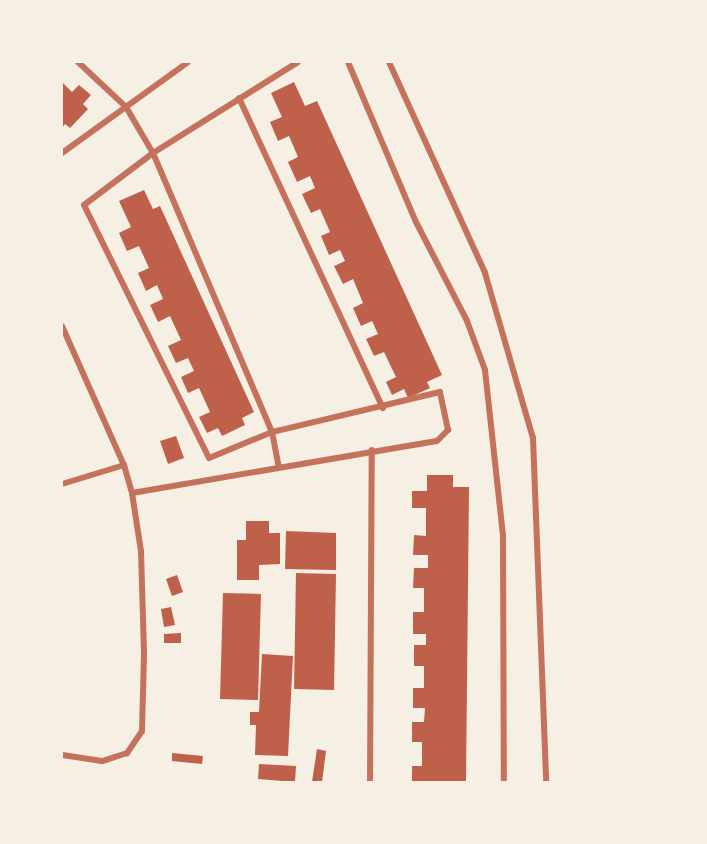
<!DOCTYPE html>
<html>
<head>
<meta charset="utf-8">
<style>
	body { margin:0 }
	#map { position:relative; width:707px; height:844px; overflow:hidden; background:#f6efe4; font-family:"Space Grotesk",sans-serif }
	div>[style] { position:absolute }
	.building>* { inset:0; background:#bf614a }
	.minor>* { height:6px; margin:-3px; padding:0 3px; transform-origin:3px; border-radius:3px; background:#c5725c }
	span { translate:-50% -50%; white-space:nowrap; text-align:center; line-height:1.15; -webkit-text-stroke:4.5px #f6efe4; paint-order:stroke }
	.frame { position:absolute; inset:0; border:63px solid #f6efe4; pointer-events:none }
</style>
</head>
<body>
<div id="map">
	<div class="building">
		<div style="clip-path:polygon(62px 82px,72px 92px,79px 85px,91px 95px,83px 104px,88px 109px,70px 128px,65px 124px,62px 128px)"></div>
		<div style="clip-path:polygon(294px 82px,305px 106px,317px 101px,442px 375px,427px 382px,430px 388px,408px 398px,404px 389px,392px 395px,386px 382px,396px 377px,384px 352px,374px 356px,366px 339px,378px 334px,372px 321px,361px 326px,353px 308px,363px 303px,353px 279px,343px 284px,334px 266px,345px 261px,340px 250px,329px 255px,321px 236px,330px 232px,320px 209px,311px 213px,302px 194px,315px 188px,310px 176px,297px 182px,288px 162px,298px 157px,289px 136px,278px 141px,270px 122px,282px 117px,271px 93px)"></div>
		<div style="clip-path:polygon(144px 190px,153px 209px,160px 206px,254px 412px,242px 418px,245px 425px,222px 436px,218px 428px,207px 433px,199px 417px,210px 412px,199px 388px,188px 393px,181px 377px,194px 371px,188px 358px,176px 363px,168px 346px,181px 340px,170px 316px,158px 322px,150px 305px,163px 299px,157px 285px,146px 291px,138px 273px,149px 268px,139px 246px,127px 251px,119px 233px,131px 227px,119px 201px)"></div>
		<div style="clip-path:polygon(176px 436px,184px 458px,168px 464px,160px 441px)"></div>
		<div style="clip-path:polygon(427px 475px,453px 475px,453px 487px,469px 487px,466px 782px,412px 782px,412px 766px,422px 766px,422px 742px,412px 742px,412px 722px,424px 722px,425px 708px,413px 708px,413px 688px,424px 688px,424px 666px,414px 666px,414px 645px,426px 645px,426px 634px,413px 634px,413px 612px,424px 612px,424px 588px,413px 588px,414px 568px,428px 568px,428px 555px,413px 555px,414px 535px,426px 536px,426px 508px,412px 508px,412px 491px,427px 491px)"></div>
		<div style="clip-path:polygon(246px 521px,269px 521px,269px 533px,280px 533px,280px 564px,259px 565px,259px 580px,237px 580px,237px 540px,246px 540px)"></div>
		<div style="clip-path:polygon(286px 531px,336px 533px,336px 570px,285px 569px)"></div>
		<div style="clip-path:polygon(296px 573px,336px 574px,334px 690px,294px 689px)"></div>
		<div style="clip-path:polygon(177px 575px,183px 592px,172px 596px,166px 579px)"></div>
		<div style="clip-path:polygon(223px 593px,261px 594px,258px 700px,220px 699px)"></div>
		<div style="clip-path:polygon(171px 607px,175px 625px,164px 627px,161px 609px)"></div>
		<div style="clip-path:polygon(181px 633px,181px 643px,164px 643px,164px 634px)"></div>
		<div style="clip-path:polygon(262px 654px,293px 656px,288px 756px,255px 755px,256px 725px,250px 725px,250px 712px,259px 712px)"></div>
		<div style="clip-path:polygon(317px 749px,326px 751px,322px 782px,312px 782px)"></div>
		<div style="clip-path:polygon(172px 753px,203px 756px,202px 764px,172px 761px)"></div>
		<div style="clip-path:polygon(259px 764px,296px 766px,295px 782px,258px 779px)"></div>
	</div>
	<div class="minor">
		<div style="left:78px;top:62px;width:66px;rotate:43.2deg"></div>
		<div style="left:126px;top:107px;width:53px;rotate:59.6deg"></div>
		<div style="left:153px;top:153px;width:303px;rotate:66.9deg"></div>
		<div style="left:272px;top:432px;width:36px;rotate:79deg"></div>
		<div style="left:348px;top:62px;width:174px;rotate:67deg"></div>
		<div style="left:416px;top:222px;width:111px;rotate:62.7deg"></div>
		<div style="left:467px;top:321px;width:52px;rotate:69.8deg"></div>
		<div style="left:485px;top:370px;width:167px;rotate:83.8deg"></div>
		<div style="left:503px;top:536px;width:246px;rotate:89.8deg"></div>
		<div style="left:389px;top:62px;width:232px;rotate:65.5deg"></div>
		<div style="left:485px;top:273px;width:172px;rotate:73.8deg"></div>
		<div style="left:533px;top:438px;width:344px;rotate:87.8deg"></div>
		<div style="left:239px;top:98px;width:342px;rotate:65.1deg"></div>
		<div style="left:62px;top:153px;width:155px;rotate:-35.8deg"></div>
		<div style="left:62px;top:326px;width:152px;rotate:66deg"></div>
		<div style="left:124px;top:465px;width:29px;rotate:74deg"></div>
		<div style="left:132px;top:493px;width:59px;rotate:81.2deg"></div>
		<div style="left:141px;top:551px;width:103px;rotate:88.3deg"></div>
		<div style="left:144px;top:654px;width:77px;rotate:91.5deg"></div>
		<div style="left:142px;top:731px;width:27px;rotate:124deg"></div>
		<div style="left:127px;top:753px;width:26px;rotate:162deg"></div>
		<div style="left:102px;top:761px;width:40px;rotate:-171.5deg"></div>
		<div style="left:62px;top:484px;width:65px;rotate:-17deg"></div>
		<div style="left:132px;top:493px;width:309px;rotate:-9.7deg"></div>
		<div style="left:437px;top:441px;width:16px;rotate:-45deg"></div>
		<div style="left:448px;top:430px;width:39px;rotate:-102deg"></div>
		<div style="left:440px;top:392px;width:173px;rotate:166.6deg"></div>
		<div style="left:272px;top:432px;width:68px;rotate:157.6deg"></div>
		<div style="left:209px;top:458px;width:282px;rotate:-116.3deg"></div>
		<div style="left:84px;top:205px;width:86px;rotate:-37deg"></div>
		<div style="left:153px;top:153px;width:171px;rotate:-32.1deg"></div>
		<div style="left:370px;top:782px;width:332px;rotate:-89.7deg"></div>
	</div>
	<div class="frame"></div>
</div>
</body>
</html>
